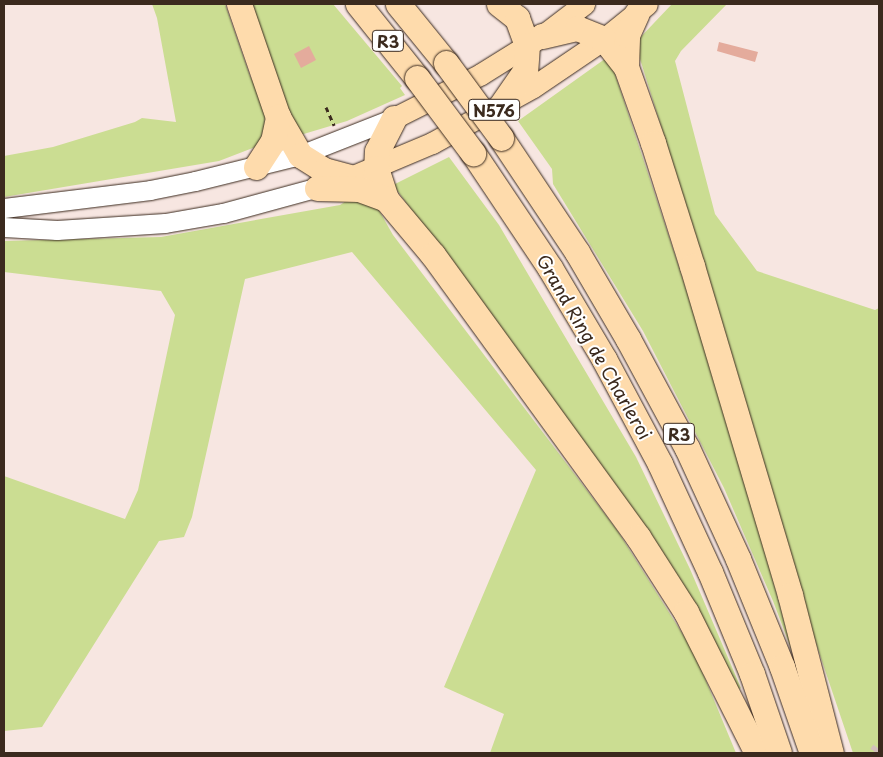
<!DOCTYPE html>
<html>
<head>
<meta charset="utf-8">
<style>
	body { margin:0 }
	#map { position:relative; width:883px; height:757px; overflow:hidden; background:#f7e6e1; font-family:"Playpen Sans",sans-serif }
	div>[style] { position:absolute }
	.green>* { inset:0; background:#cbdd92 }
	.building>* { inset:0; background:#e4ab9c }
	.minor-tunnel>* { height:14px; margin-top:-7px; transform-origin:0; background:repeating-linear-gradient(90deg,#d1c0ba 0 14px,transparent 0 21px) }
	.path>* { height:3px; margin-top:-1.5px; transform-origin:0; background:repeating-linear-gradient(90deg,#3b2a1e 0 5px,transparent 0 9px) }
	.roads { filter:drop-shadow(0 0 1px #3b2a1e) drop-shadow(0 0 1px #3b2a1e) }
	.secondary>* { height:19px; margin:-9.5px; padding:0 9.5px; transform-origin:9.5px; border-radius:9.5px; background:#fff }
	.primary>* { height:21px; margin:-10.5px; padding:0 10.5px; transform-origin:10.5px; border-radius:10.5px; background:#fedbac }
	.motorway>* { height:25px; margin:-12.5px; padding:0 12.5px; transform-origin:12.5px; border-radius:12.5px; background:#fedbac }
	.bridges { filter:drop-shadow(0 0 1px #3b2a1e) drop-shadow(0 0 1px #3b2a1e) }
	.motorway-bridge>* { height:25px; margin:-12.5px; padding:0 12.5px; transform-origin:12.5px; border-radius:12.5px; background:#fedbac }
	span { translate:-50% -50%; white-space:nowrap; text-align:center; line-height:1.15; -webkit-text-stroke:4px #fff; paint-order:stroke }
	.shield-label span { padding:1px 4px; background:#fff; border:1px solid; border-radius:4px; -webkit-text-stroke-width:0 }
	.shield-label { font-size:16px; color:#3b2a1e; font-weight:700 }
	.street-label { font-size:18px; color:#3b2a1e }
	.frame { position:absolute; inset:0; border:5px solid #3b2a1e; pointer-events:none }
</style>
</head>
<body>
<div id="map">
	<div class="green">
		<div style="clip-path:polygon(152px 4px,225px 4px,250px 76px,266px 107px,264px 129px,258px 146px,219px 161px,4px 197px,4px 156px,53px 147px,135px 122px,142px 118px,176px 122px,157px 18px)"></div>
		<div style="clip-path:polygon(249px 4px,333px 4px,402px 86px,400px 88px,405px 95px,347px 121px,297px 136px)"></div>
		<div style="clip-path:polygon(672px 4px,727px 4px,681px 51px,675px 61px,715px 214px,757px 271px,875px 310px,879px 308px,879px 753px,853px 753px,803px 605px,702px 257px,635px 43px)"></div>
		<div style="clip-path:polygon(609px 56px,682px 276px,746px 481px,793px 654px,773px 601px,724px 488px,643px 331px,553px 184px,552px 169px,518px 121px)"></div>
		<div style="clip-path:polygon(449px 157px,499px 225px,636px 457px,690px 569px,741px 688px,738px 690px,706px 625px,618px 488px,393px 185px)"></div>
		<div style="clip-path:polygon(351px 198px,376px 205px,393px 235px,617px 530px,694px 652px,736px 753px,490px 753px,504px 714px,444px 687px,536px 470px,352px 252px,245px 279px,192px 517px,184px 537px,159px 541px,42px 727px,4px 731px,4px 476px,125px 519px,138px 490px,175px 315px,161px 291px,4px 272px,4px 241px,161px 237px,340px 205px)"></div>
	</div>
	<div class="building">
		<div style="clip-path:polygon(719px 42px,758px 52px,755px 62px,717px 51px)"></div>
		<div style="clip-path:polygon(309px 46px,316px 60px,301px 68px,294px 54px)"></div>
	</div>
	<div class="minor-tunnel">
		<div style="left:876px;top:753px;width:5px;rotate:-53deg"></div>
	</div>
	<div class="path">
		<div style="left:326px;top:107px;width:20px;rotate:66deg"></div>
	</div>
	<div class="roads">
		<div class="secondary">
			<div style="left:4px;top:208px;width:147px;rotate:-7deg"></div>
			<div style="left:150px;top:190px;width:46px;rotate:-11.3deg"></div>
			<div style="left:195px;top:181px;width:108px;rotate:-13.9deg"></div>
			<div style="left:300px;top:155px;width:101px;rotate:-21.5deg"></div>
			<div style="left:4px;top:227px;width:53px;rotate:3.2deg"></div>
			<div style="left:57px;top:230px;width:108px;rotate:-3.7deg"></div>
			<div style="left:165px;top:223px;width:59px;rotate:-9.8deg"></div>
			<div style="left:223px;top:213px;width:111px;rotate:-15.2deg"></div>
		</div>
		<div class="primary">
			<div style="left:394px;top:118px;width:97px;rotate:-26.8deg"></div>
			<div style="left:481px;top:74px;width:72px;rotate:-31.9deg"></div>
			<div style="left:542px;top:36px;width:53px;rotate:-37.3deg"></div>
			<div style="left:351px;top:177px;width:88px;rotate:-22.8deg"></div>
			<div style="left:432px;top:143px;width:115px;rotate:-29deg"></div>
			<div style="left:533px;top:87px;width:86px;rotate:-34.1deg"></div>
			<div style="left:604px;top:39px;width:55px;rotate:-39.1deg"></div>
		</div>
		<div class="motorway">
			<div style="left:239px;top:4px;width:120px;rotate:71deg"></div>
			<div style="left:278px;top:117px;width:44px;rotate:59.9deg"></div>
			<div style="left:300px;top:155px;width:28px;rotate:32deg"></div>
			<div style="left:324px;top:170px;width:28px;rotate:15deg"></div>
			<div style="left:358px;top:4px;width:95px;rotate:51.4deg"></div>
			<div style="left:398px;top:4px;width:76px;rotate:50.9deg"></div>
			<div style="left:499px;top:4px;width:23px;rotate:38deg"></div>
			<div style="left:517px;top:18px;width:29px;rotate:70deg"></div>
			<div style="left:527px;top:45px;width:26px;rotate:94deg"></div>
			<div style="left:525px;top:71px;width:44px;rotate:124.8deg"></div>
			<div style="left:542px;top:36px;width:36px;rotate:-13deg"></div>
			<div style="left:577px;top:28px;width:29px;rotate:22deg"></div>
			<div style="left:604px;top:39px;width:36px;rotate:52deg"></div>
			<div style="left:626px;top:67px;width:81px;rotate:70.4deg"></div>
			<div style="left:653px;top:143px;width:129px;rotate:72.4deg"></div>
			<div style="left:692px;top:266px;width:343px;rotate:73.4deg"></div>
			<div style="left:790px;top:595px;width:163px;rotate:75.5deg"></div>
			<div style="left:626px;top:67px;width:32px;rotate:-88deg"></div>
			<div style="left:627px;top:35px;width:24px;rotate:-66deg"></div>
			<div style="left:394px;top:118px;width:37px;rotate:117deg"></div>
			<div style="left:377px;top:151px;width:17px;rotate:93deg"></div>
			<div style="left:376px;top:168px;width:33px;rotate:72deg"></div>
			<div style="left:386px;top:199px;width:73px;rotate:50deg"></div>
			<div style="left:433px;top:255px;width:349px;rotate:54deg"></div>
			<div style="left:638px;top:537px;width:89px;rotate:57.4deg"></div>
			<div style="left:686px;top:612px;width:158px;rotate:63.3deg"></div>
			<div style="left:501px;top:138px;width:137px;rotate:56.3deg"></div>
			<div style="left:577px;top:252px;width:101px;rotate:59.6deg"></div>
			<div style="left:628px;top:339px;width:124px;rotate:61.6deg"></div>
			<div style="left:687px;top:448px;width:122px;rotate:65.3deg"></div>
			<div style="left:738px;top:559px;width:117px;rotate:67.8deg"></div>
			<div style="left:782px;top:667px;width:91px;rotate:70.8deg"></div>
			<div style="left:473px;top:153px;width:138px;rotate:56.2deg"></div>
			<div style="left:550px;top:268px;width:106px;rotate:59.3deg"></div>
			<div style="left:604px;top:359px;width:119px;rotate:61.9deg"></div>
			<div style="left:660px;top:464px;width:119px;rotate:65.2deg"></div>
			<div style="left:710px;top:572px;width:110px;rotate:67.6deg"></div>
			<div style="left:752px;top:674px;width:83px;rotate:71.1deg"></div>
			<div style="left:256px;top:167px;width:31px;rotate:-57deg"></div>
			<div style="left:273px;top:141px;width:25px;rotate:-78deg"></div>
			<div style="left:317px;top:188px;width:42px;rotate:1.4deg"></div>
			<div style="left:359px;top:189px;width:29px;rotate:20deg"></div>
		</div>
	</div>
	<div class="bridges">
		<div class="motorway-bridge">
			<div style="left:446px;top:63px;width:93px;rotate:53.7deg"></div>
			<div style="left:417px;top:78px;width:94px;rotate:53.3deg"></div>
		</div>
	</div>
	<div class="shield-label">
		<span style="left:388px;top:41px">R3</span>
		<span style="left:494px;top:110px">N576</span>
		<span style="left:679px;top:434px">R3</span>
	</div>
	<div class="street-label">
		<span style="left:594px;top:347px;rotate:60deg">Grand Ring de Charleroi</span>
	</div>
	<div class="frame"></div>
</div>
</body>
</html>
